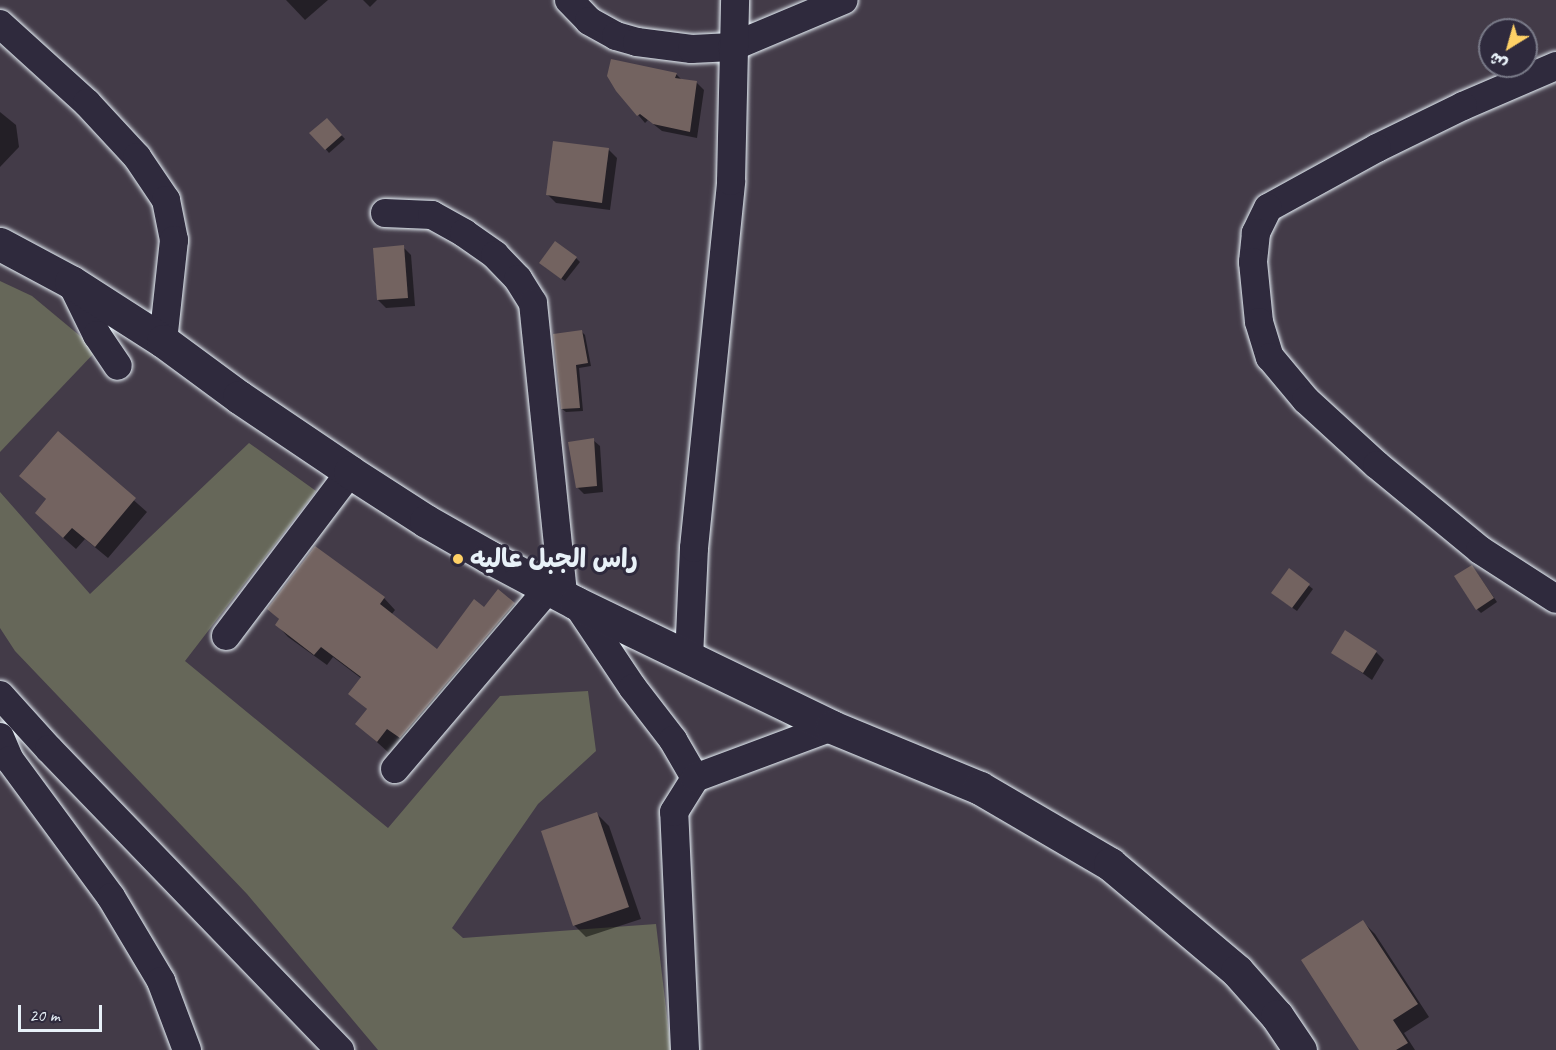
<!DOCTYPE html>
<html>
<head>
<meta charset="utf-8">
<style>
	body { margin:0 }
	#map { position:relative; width:1556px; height:1050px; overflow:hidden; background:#433b48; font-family:Caveat,"Playpen Sans Arabic",sans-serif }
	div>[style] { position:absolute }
	.green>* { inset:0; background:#666759 }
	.shadow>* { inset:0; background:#0007 }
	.building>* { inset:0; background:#736360 }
	.roads { filter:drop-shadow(0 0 2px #e8f1f8) drop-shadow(0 0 2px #e8f1f8) }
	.street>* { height:28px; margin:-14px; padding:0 14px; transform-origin:14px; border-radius:14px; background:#2f2a3d }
	.secondary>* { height:33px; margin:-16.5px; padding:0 16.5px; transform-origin:16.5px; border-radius:16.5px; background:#2f2a3d }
	.dots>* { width:16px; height:16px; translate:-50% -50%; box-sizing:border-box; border:3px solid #2f2a3d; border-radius:50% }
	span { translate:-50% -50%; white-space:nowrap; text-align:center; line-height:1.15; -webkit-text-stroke:6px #2f2a3d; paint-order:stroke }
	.poi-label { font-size:26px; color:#e8f1f8; font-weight:700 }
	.left { translate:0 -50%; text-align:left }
	.north { position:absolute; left:1478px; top:18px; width:60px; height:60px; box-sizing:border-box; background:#2f2a3d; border:2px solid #797a88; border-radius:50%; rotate:217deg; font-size:16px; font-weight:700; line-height:24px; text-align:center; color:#e8f1f8 }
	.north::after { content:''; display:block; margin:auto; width:21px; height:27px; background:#ffd166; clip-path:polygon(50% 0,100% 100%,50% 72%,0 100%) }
	.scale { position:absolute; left:18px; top:1005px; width:84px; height:27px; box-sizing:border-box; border:3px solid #e8f1f8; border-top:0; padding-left:8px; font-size:18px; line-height:21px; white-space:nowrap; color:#e8f1f8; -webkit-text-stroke:4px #2f2a3d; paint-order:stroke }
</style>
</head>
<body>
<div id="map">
	<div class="green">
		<div style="clip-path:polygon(0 281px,32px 296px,97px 350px,0 452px)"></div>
		<div style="clip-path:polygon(249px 443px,316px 491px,185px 661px,388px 828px,500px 696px,588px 691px,596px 751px,538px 804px,452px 928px,463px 938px,656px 924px,671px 1050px,378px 1050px,247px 894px,15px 651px,0 628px,0 492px,90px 594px)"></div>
	</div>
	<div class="shadow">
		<div style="clip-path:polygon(286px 0,328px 0,305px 20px)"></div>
		<div style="clip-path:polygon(363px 0,377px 0,370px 7px)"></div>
		<div style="clip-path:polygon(676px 74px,682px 80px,696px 82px,704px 90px,697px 138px,662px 131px,648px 120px,645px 123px,617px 90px)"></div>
		<div style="clip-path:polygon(0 112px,16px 125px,19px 147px,0 167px)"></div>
		<div style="clip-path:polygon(327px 120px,345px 139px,329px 153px,312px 133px)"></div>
		<div style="clip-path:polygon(609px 150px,617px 158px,610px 210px,556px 203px,548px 195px)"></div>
		<div style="clip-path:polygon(403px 247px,411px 255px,415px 306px,386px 308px,378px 300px)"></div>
		<div style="clip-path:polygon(576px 258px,580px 262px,565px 281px,545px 267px)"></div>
		<div style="clip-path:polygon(581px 331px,585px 335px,591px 366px,579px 368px,583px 411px,566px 412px,562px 409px)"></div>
		<div style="clip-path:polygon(58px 433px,147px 512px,108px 558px,85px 539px,76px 549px,49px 525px,37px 513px,47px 500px,21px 476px)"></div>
		<div style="clip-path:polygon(593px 440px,600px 446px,603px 492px,584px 494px,577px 487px)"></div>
		<div style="clip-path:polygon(1289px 570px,1313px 589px,1297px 611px,1277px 597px)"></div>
		<div style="clip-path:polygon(1475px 570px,1497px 602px,1481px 613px,1477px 609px)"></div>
		<div style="clip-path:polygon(384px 598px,395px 610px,391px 615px,437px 651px,484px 609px,514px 604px,526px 615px,412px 749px,400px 739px,389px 753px,357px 724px,368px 710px,350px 694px,362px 679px,333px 657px,327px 665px,288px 637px,277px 625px,280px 620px,269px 609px)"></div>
		<div style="clip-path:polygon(1333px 652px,1376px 652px,1384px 660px,1372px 680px)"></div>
		<div style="clip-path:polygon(597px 814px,609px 826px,641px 919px,586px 937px,574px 925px)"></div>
		<div style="clip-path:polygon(1363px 922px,1375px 934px,1429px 1017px,1404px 1033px,1415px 1050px,1361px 1050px)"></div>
	</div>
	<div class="building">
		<div style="clip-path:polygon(611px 59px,677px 73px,675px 78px,697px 81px,690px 132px,653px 124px,640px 114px,637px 116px,616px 91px,607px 76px)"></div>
		<div style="clip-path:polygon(327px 118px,342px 135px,325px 150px,309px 133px)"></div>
		<div style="clip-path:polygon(553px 141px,609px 148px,602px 203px,546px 195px)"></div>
		<div style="clip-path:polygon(555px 241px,577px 257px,561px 279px,539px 263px)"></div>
		<div style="clip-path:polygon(404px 245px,408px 298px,377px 300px,373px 248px)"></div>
		<div style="clip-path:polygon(582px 330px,588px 363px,576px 365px,580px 408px,561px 409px,553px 334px)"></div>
		<div style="clip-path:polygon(58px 431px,136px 498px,95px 547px,72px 528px,63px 538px,35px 513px,46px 499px,19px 476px)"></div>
		<div style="clip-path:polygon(594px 438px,597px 486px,576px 488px,568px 442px)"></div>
		<div style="clip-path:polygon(315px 546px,385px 597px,380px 604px,437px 649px,474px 599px,484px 607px,498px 589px,515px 603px,400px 738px,387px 729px,377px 742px,355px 724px,367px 709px,348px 694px,361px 677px,321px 647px,314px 655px,275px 625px,279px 619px,267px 609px)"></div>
		<div style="clip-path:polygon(1472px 565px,1494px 598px,1476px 610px,1454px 576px)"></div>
		<div style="clip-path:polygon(1289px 568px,1310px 584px,1292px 608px,1271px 593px)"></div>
		<div style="clip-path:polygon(1345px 630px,1377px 651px,1363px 673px,1331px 653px)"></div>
		<div style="clip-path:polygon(597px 812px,629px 907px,573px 926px,541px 831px)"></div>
		<div style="clip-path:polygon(1363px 920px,1418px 1004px,1393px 1020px,1408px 1043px,1396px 1050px,1359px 1050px,1301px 960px)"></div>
	</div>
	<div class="roads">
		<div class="street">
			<div style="left:569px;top:0;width:29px;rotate:46deg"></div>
			<div style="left:589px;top:21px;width:31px;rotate:29deg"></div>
			<div style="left:616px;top:36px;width:22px;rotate:16deg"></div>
			<div style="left:637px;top:42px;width:55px;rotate:7.3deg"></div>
			<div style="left:692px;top:49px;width:40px;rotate:-2.9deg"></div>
			<div style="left:732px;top:47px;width:121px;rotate:-22.8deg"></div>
			<div style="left:0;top:24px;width:118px;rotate:42.2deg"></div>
			<div style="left:87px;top:103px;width:74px;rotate:47.2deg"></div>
			<div style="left:137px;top:157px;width:52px;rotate:56deg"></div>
			<div style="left:166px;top:200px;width:41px;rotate:78.7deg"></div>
			<div style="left:174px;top:240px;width:102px;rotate:96.2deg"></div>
			<div style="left:1556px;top:66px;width:101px;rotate:156.7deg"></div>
			<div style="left:1463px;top:106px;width:96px;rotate:154deg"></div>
			<div style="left:1377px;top:148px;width:124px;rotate:151.2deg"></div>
			<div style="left:1268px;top:208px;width:28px;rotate:116deg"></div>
			<div style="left:1256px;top:233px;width:29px;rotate:96deg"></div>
			<div style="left:1253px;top:262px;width:60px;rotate:84.3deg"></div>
			<div style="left:1259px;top:322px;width:37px;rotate:73deg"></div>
			<div style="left:1270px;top:357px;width:56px;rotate:50.1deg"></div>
			<div style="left:1306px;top:400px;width:96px;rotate:42.5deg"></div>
			<div style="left:1377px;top:465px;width:134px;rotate:39.5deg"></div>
			<div style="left:1480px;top:550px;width:90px;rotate:32.8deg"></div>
			<div style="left:385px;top:213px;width:47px;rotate:2.4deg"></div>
			<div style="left:432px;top:215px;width:37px;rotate:29deg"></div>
			<div style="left:464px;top:233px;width:38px;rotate:35deg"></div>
			<div style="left:495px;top:255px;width:33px;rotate:46deg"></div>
			<div style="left:518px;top:279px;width:28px;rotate:58deg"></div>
			<div style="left:533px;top:303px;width:294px;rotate:84.1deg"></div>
			<div style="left:71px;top:282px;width:59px;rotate:63.9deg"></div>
			<div style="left:97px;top:335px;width:37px;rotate:56deg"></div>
			<div style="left:576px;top:603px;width:102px;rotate:56.2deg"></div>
			<div style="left:633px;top:688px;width:66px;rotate:52.4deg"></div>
			<div style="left:673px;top:740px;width:44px;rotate:59.9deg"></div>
			<div style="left:226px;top:636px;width:206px;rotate:-52.9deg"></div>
			<div style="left:689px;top:658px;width:110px;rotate:-87.4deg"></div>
			<div style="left:694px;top:548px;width:369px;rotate:-84.2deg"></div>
			<div style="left:731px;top:181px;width:181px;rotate:-88.7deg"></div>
			<div style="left:0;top:695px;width:73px;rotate:47.8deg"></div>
			<div style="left:49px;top:749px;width:419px;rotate:46deg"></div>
			<div style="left:0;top:737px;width:25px;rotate:67deg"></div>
			<div style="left:10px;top:760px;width:170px;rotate:53.6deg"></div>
			<div style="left:111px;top:897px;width:98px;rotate:59.2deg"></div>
			<div style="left:161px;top:981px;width:74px;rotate:69.4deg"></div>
			<div style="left:395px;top:769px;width:239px;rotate:-49.6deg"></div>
			<div style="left:685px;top:1050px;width:238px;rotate:-92.6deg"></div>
			<div style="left:674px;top:812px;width:40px;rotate:-58deg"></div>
			<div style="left:695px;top:778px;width:146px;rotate:-20.4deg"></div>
		</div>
		<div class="secondary">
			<div style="left:0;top:244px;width:81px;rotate:28.2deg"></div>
			<div style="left:71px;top:282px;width:109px;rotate:32.7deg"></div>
			<div style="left:163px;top:341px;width:94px;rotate:36.4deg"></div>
			<div style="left:239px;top:397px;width:134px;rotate:34deg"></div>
			<div style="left:350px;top:472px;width:90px;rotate:32.8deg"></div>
			<div style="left:426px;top:521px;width:73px;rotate:29.7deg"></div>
			<div style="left:489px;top:557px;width:98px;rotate:27.9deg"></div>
			<div style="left:576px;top:603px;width:284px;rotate:25.8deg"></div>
			<div style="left:832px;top:727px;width:160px;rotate:22.4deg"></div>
			<div style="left:980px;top:788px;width:151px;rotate:30.3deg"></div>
			<div style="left:1110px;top:864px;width:166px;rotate:40.1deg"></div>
			<div style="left:1237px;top:971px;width:60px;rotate:48.4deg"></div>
			<div style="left:1277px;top:1016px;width:41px;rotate:55.9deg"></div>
		</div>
	</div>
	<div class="dots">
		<div style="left:458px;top:559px;background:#ffd166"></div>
	</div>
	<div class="poi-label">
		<span class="left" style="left:470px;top:559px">راس الجبل عاليه</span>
	</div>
	<div class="north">ش</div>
	<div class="scale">20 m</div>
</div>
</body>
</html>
